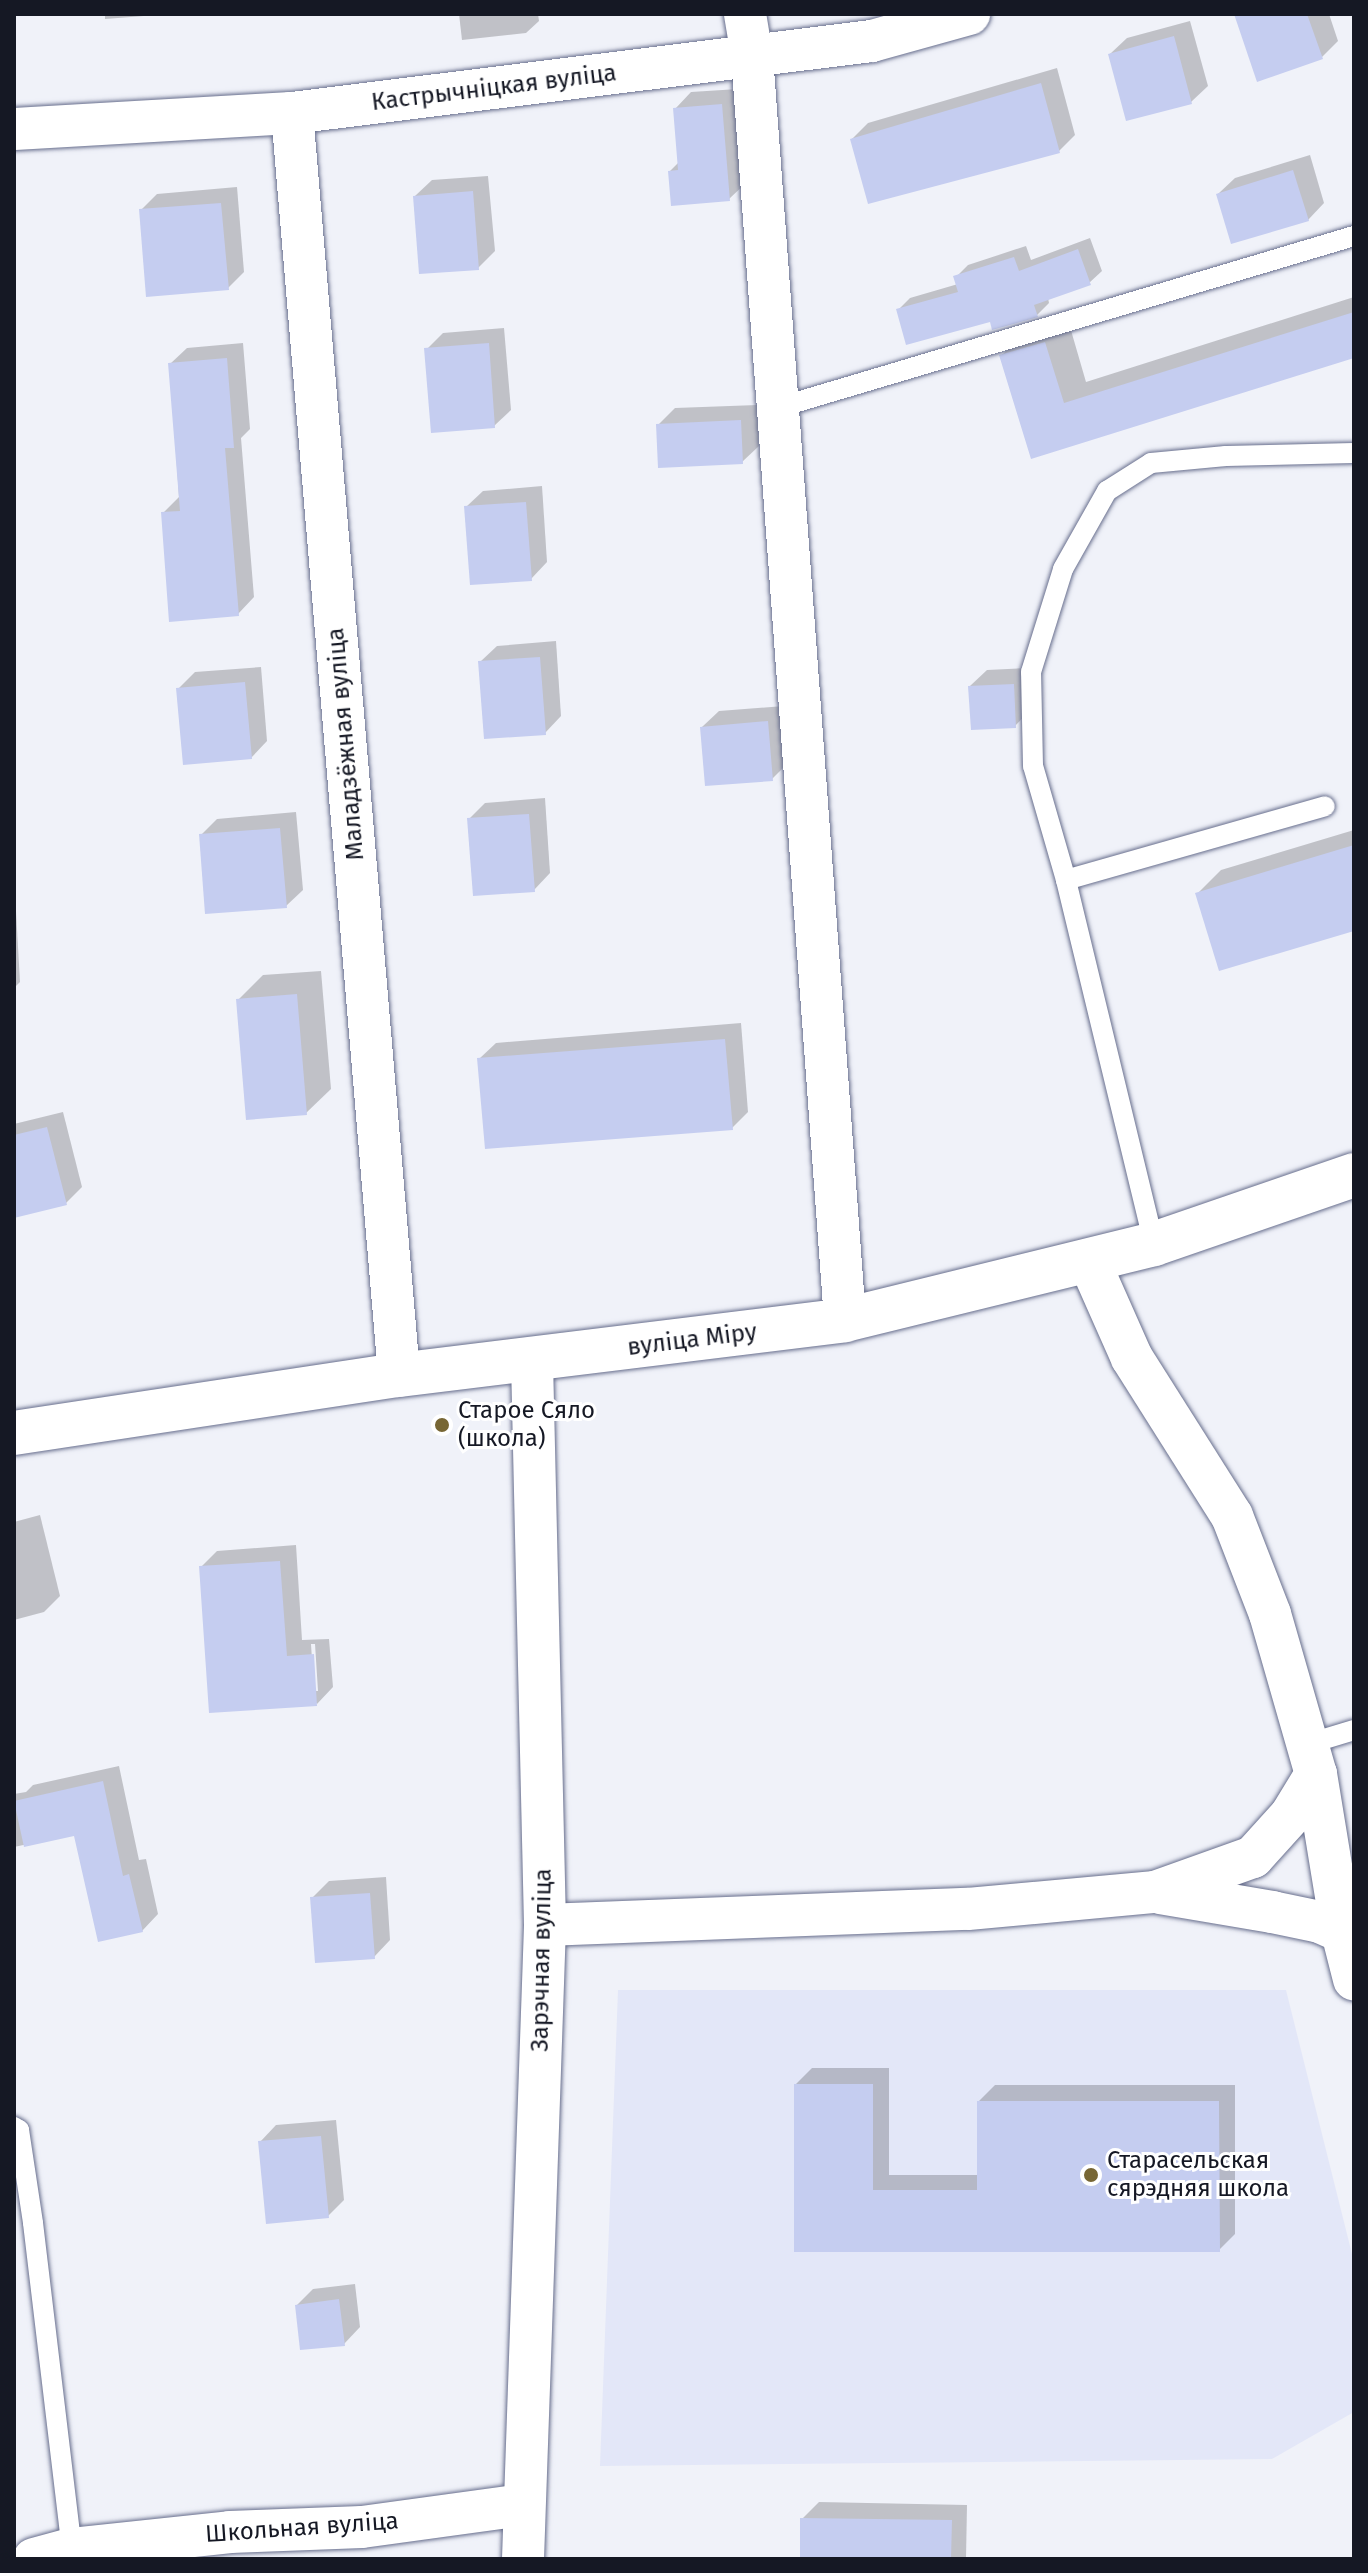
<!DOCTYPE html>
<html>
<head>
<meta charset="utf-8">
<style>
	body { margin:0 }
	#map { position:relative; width:1368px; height:2573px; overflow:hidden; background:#f0f2f9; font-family:"Fira Sans",sans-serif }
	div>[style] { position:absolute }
	.built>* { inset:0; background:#e3e7f8 }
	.shadow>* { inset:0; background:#0003 }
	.building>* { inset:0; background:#c5cdf0 }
	.roads { filter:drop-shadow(0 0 2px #676e8d) drop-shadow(0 0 2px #676e8d) }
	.lane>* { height:20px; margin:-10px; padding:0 10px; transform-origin:10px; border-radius:10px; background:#fff }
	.street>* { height:42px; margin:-21px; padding:0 21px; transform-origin:21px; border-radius:21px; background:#fff }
	.secondary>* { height:44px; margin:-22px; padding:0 22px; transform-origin:22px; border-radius:22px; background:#fff }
	.dots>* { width:22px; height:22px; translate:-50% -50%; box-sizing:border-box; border:4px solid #fff; border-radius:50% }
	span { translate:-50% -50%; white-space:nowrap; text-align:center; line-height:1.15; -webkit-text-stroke:6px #fff; paint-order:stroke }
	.street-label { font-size:24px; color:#151824 }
	.poi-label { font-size:24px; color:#151824 }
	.left { translate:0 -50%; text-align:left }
	.frame { position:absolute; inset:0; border:16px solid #151824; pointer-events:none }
</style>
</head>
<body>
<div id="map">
	<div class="built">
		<div style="clip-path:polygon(618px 1990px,1286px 1990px,1354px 2262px,1354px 2412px,1272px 2459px,600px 2466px)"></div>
	</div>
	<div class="shadow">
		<div style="clip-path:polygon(105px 14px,170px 14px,105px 19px)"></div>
		<div style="clip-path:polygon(459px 14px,538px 14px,539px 21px,526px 33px,462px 40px)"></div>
		<div style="clip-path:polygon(1236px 14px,1329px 14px,1338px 41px,1322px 57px)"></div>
		<div style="clip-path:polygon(1190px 21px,1208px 86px,1191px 102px,1110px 54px,1127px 38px)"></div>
		<div style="clip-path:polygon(1057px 68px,1075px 135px,1059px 151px,852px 139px,868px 123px)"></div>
		<div style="clip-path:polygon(738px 89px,746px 183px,729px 199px,670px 171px,679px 162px,675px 109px,691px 92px)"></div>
		<div style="clip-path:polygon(1310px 155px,1324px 203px,1308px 220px,1218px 194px,1235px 178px)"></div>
		<div style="clip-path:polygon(488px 176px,495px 251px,478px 268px,415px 196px,432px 180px)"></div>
		<div style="clip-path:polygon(237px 187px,244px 272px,228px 288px,141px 210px,157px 194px)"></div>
		<div style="clip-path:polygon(1090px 238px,1102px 271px,1089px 283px,1048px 298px,1049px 303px,1037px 315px,991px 320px,898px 310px,910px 298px,958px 284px,956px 277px,968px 265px,1026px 246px,1031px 260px)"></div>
		<div style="clip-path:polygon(1354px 297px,1354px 356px,1032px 457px,1001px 356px,1024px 333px,1068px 320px,1086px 382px)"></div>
		<div style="clip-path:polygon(504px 328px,511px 410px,494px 426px,427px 349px,443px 333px)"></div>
		<div style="clip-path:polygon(243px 343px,250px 429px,241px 438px,254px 597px,238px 614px,163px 513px,179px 497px,170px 364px,187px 348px)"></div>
		<div style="clip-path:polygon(757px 405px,759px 446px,742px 462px,658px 425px,675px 408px)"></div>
		<div style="clip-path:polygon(542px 486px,547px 562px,531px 579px,466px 507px,483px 491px)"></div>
		<div style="clip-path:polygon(556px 641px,561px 716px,545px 733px,480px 662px,497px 646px)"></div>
		<div style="clip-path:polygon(261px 667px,267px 741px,251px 758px,178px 689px,195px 672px)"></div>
		<div style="clip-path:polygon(1029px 668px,1031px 709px,1015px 726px,970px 686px,987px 670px)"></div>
		<div style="clip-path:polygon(784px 706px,789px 762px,772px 779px,702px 727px,719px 711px)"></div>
		<div style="clip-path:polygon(545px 798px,550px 873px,534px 890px,469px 819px,485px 803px)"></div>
		<div style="clip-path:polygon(296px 812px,303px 890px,286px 906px,201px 835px,217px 819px)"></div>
		<div style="clip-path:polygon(1354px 830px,1354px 929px,1197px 894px,1221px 870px)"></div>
		<div style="clip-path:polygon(14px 876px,20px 982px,14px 988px)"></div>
		<div style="clip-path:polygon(321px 971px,331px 1089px,306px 1113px,238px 1000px,263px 975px)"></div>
		<div style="clip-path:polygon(741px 1023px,748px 1112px,732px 1128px,479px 1059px,496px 1043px)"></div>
		<div style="clip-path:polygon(63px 1112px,82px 1187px,66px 1203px,14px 1216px,14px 1124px)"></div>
		<div style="clip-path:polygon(40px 1515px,60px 1596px,44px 1612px,14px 1620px,14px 1522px)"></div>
		<div style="clip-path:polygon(evenodd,296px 1545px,302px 1640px,329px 1639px,333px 1687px,317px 1704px,201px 1567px,217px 1551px,296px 1545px,311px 1644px,315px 1644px,318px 1691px,314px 1691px,311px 1644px)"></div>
		<div style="clip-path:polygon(119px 1766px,139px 1860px,146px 1859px,158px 1914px,142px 1931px,75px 1834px,14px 1847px,14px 1794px,26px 1792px,33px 1785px)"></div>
		<div style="clip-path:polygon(386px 1877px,390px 1940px,374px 1957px,312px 1898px,329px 1881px)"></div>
		<div style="clip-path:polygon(812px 2068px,889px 2068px,889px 2175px,979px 2175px,979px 2101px,995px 2085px,1235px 2085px,1235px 2234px,1219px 2250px,796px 2250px,796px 2084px)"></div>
		<div style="clip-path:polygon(336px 2120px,344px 2200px,328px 2216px,260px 2142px,276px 2125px)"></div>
		<div style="clip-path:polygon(355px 2284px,360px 2327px,344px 2344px,297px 2305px,313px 2289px)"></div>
		<div style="clip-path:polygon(819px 2502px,967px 2505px,966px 2559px,802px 2559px,802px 2519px)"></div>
	</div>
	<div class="building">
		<div style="clip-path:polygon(1234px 14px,1307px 14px,1323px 59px,1257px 82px)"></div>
		<div style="clip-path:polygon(1174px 36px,1192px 104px,1126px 121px,1108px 54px)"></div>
		<div style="clip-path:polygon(1041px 83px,1060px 153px,868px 204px,850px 139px)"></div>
		<div style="clip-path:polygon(722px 104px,730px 201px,671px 206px,668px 171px,678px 170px,673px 108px)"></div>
		<div style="clip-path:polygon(1293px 170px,1309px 221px,1231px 244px,1216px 194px)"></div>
		<div style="clip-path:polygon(473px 191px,479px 270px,419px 274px,413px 196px)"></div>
		<div style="clip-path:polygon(221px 203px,229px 290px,146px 297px,139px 209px)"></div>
		<div style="clip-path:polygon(1078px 249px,1091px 285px,1034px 305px,1038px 317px,992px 330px,990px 322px,906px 345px,896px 309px,958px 292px,953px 276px,1014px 257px,1019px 271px)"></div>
		<div style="clip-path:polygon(1354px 312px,1354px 358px,1031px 459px,999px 355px,1045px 342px,1064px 403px)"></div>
		<div style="clip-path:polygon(489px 343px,495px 428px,431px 433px,424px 348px)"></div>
		<div style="clip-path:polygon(227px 358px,234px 448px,225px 448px,239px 616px,169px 622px,161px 512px,180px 511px,168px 363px)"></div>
		<div style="clip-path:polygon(741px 420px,743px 464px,658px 468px,656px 424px)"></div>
		<div style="clip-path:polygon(526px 502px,532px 581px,470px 585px,464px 506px)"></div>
		<div style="clip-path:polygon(540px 657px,546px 735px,484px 739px,478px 661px)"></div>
		<div style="clip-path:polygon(245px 682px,252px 759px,183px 765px,176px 688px)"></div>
		<div style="clip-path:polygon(1014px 684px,1016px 728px,971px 730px,968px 686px)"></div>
		<div style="clip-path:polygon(768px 721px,773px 781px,705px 786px,700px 727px)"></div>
		<div style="clip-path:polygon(529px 814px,535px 892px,473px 896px,467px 818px)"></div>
		<div style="clip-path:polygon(280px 828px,287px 908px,205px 914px,199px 834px)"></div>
		<div style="clip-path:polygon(1354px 845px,1354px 931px,1219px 971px,1195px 893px)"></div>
		<div style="clip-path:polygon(297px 994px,307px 1115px,246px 1120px,236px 999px)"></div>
		<div style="clip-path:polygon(725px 1039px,733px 1130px,485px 1149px,477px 1058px)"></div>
		<div style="clip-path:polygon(47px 1127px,67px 1205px,14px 1218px,14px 1135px)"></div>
		<div style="clip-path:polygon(280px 1561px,287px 1656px,314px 1654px,317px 1706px,209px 1713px,199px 1566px)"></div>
		<div style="clip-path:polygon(103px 1781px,123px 1876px,129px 1874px,143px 1932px,98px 1942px,74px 1836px,24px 1847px,14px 1801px)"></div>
		<div style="clip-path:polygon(370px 1893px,375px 1959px,315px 1963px,310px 1897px)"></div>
		<div style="clip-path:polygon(794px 2084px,873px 2084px,873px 2190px,977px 2190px,977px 2101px,1219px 2101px,1220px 2252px,794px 2252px)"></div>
		<div style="clip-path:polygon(321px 2136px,329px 2218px,266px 2224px,258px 2141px)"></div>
		<div style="clip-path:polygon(339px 2299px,345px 2346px,300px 2350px,295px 2305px)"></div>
		<div style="clip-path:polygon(800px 2518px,952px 2520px,951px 2559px,800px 2559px)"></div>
	</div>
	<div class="roads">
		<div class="lane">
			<div style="left:777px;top:408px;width:602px;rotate:-16.6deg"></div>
			<div style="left:1066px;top:880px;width:269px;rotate:-15.9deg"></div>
			<div style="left:1154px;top:1244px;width:374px;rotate:-103.6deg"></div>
			<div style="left:1066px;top:880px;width:119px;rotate:-106.1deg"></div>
			<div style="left:1033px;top:766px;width:94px;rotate:-91.2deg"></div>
			<div style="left:1031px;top:672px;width:108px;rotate:-72.7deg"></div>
			<div style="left:1063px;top:569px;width:90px;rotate:-60.6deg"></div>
			<div style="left:1107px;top:491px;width:52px;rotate:-32.5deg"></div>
			<div style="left:1151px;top:463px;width:75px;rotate:-5.3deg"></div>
			<div style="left:1226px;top:456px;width:128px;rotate:-1.3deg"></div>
			<div style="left:1308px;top:1744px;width:48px;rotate:-16.9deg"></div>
			<div style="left:14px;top:2127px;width:6px;rotate:31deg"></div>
			<div style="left:19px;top:2130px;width:94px;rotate:81.4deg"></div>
			<div style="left:33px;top:2223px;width:328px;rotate:83.2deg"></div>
		</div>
		<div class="street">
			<div style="left:745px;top:14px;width:43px;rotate:80.5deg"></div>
			<div style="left:752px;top:56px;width:1267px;rotate:85.79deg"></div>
			<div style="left:292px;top:113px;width:1267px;rotate:85.15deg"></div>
			<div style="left:14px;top:129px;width:278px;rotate:-3.3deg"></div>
			<div style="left:292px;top:113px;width:584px;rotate:-7.08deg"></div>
			<div style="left:872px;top:41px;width:101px;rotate:-15.6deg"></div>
			<div style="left:1089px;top:1261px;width:106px;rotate:66.1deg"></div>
			<div style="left:1132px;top:1358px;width:187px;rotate:57.7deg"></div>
			<div style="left:1232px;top:1516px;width:105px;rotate:68.8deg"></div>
			<div style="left:1270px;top:1614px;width:166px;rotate:74deg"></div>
			<div style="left:1316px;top:1774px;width:160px;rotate:80.7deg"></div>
			<div style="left:1342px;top:1932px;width:49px;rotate:75.7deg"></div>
			<div style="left:1160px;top:1893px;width:114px;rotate:9.6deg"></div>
			<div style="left:1272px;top:1912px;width:49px;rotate:11.8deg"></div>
			<div style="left:1320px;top:1922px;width:24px;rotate:24deg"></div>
			<div style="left:545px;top:1925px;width:423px;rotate:-2.2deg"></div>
			<div style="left:968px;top:1909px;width:188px;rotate:-5.2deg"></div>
			<div style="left:1155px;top:1892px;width:104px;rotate:-19.7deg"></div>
			<div style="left:1253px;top:1857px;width:57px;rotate:-47.9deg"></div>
			<div style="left:1291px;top:1815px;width:48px;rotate:-58.6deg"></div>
			<div style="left:34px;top:2559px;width:39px;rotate:-15deg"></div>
			<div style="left:72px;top:2549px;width:159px;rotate:-6.1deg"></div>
			<div style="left:230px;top:2532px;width:132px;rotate:-2.2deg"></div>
			<div style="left:362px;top:2527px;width:162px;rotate:-7.8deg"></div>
			<div style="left:523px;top:2559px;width:634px;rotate:-88.01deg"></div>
			<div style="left:545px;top:1925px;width:565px;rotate:-91.32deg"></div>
		</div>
		<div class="secondary">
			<div style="left:14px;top:1433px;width:389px;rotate:-8.6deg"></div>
			<div style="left:399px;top:1375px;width:449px;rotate:-7deg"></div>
			<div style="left:845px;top:1320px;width:318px;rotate:-13.8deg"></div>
			<div style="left:1154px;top:1244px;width:212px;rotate:-19deg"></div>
		</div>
	</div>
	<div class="dots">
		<div style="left:442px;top:1425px;background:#776634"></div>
		<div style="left:1091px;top:2175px;background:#776634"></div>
	</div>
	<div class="street-label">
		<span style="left:494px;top:88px;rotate:-7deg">Кастрычніцкая вуліца</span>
		<span style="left:346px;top:744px;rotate:-95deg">Маладзёжная вуліца</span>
		<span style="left:692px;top:1340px;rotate:-7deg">вуліца Міру</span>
		<span style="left:542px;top:1960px;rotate:-89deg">Зарэчная вуліца</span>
		<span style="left:302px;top:2528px;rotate:-4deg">Школьная вуліца</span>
	</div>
	<div class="poi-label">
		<span class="left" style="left:458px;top:1425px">Старое Сяло<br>(школа)</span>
		<span class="left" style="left:1107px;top:2175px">Старасельская<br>сярэдняя школа</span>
	</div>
	<div class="frame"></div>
</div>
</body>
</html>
